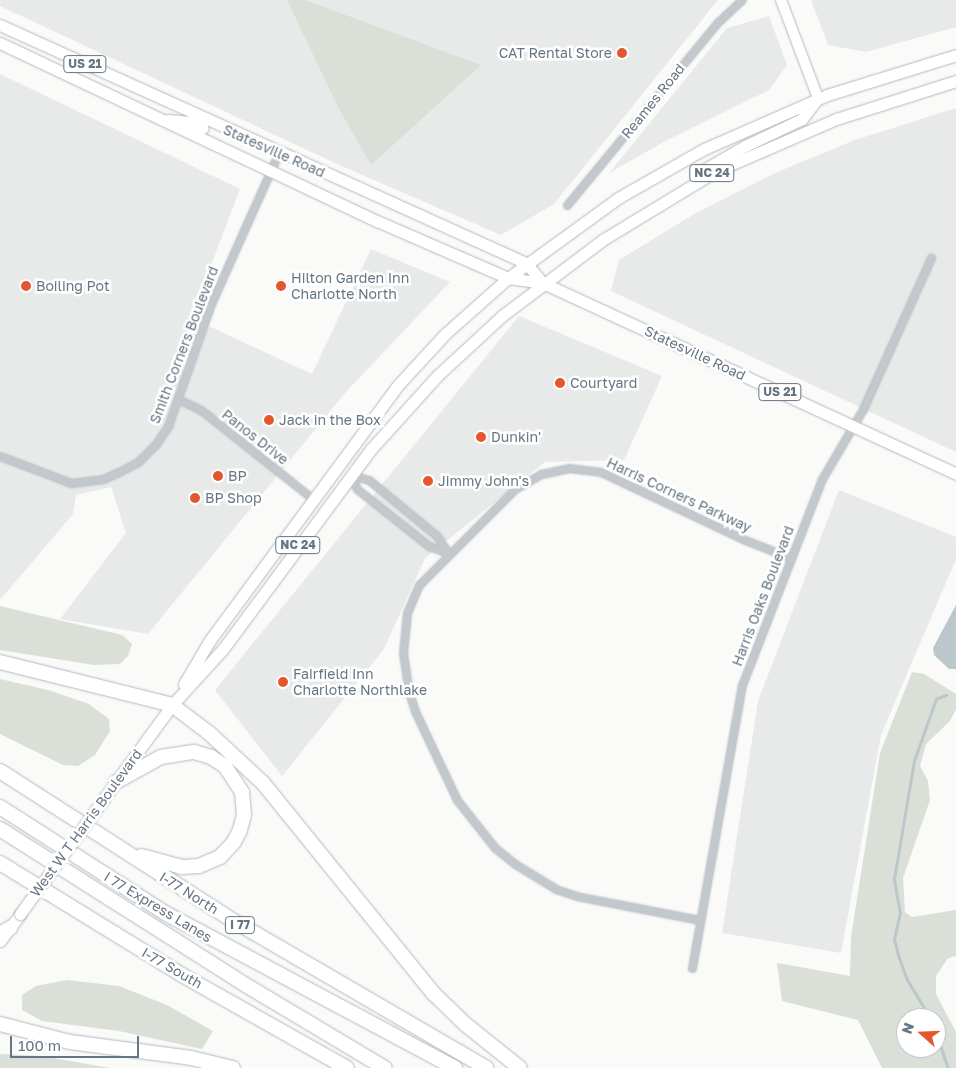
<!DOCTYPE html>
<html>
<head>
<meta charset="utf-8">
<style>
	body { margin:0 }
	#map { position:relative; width:956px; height:1068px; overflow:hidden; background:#fafaf8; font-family:"Golos Text",sans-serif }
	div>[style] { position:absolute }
	.built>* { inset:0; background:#e8e9e9 }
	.green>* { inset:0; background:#dadfd7 }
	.water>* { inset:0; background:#bbc7cb }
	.stream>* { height:2.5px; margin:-1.25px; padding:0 1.25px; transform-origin:1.25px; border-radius:1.25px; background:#bbc7cb }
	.roads { filter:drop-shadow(0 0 1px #b3babf) drop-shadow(0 0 1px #b3babf) }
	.minor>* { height:7px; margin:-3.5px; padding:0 3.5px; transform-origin:3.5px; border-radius:3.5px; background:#c3c8cc }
	.secondary>* { height:10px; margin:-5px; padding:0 5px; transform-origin:5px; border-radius:5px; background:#fff }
	.primary>* { height:11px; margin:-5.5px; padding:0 5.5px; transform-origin:5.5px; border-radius:5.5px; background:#fff }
	.motorway>* { height:14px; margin:-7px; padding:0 7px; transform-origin:7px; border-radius:7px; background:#fff }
	.bridges { filter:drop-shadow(0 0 1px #b5babe) drop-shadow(0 0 1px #b5babe) }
	.primary-bridge>* { height:11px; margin:-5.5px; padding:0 5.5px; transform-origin:5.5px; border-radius:5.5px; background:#fff }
	.dots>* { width:14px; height:14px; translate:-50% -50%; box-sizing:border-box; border:2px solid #fff; border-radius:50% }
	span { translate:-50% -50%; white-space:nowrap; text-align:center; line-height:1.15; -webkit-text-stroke:5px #fff; paint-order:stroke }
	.shield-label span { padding:1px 4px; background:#fff; border:1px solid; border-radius:4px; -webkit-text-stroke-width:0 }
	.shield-label { font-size:12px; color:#657683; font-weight:700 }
	.poi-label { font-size:14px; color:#657683 }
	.right { translate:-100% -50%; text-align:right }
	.left { translate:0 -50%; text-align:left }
	.street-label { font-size:14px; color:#657683 }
	.north { position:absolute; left:896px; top:1008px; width:50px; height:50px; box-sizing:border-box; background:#fff; border:1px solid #c1c8cd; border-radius:50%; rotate:290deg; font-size:14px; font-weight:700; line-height:20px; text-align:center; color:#657683 }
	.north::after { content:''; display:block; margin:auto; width:18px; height:22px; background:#e4572e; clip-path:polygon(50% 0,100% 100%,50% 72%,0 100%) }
	.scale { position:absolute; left:10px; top:1036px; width:129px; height:22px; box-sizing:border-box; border:2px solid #657683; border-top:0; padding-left:6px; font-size:15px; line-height:18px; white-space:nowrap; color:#657683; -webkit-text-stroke:4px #fff; paint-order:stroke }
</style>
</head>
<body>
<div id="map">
	<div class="built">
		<div style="clip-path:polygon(0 0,718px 0,554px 204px,501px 235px,339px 165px,0 6px)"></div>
		<div style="clip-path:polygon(811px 0,956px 0,956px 27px,866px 52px,828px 45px)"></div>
		<div style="clip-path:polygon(769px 16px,787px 65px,769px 90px,667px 140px,609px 173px,727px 28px)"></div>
		<div style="clip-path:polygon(0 74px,240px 189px,191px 318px,312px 374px,371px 249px,450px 282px,345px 393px,148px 634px,60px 619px,126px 533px,111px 487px,76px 495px,73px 514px,0 600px)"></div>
		<div style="clip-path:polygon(956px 108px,956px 452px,611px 291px,619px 260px,696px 213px,775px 173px,855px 140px)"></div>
		<div style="clip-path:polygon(519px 316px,662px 376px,624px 460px,545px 462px,425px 558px,384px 649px,282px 776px,215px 690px)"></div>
		<div style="clip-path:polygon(839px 490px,956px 537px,956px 559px,881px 735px,841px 953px,722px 933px,758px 701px)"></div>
	</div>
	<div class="green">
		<div style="clip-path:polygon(287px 0,305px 0,481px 65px,371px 165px,338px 107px)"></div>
		<div style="clip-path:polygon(0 606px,122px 635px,132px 644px,128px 656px,120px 664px,94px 665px,0 650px)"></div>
		<div style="clip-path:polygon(evenodd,912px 672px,924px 674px,956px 694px,956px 709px,950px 721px,926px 744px,920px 766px,928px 781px,930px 800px,903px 878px,905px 912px,912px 917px,956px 910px,956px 956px,948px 958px,936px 976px,936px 994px,956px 1032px,956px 1068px,882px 1068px,858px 1020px,782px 1001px,777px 963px,850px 976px,851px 937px,880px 753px,912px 672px,906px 1018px,936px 1018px,936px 1048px,906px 1048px,906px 1018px)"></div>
		<div style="clip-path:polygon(0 679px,48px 690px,89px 704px,109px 719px,110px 731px,95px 755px,78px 766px,63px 765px,0 734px)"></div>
		<div style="clip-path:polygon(67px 980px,119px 986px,167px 1005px,213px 1031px,202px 1049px,119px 1031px,42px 1021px,22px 1010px,22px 995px,36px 986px)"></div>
		<div style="clip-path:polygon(0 1054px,41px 1056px,110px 1068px,0 1068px)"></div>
	</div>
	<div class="water">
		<div style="clip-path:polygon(956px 605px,956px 669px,949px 669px,934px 655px,933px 648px)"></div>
	</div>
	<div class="stream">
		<div style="left:930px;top:1018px;width:44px;rotate:-121.2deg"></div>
		<div style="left:907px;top:980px;width:27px;rotate:-110deg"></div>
		<div style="left:898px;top:955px;width:16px;rotate:-104deg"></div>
		<div style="left:894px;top:939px;width:26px;rotate:-77deg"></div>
		<div style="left:900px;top:914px;width:36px;rotate:-100deg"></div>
		<div style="left:894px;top:879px;width:120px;rotate:-80.4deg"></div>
		<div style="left:914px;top:761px;width:66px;rotate:-70.5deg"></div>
		<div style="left:936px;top:699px;width:11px;rotate:-22deg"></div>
		<div style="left:936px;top:1031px;width:39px;rotate:72deg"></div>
	</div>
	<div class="roads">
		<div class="minor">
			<div style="left:567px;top:205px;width:236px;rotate:-50.5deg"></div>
			<div style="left:717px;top:23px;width:34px;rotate:-43deg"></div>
			<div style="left:178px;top:399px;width:25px;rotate:26deg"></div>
			<div style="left:201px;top:410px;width:143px;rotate:38.5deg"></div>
			<div style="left:0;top:456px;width:76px;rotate:20.8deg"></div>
			<div style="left:71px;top:483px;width:32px;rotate:-7deg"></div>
			<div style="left:103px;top:479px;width:17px;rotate:-24deg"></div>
			<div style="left:119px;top:472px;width:21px;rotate:-28deg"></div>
			<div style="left:138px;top:462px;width:25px;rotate:-45deg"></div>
			<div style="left:156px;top:444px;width:22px;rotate:-56deg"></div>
			<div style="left:168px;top:426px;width:129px;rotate:-70.6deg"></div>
			<div style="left:211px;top:304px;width:167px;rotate:-65.9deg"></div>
			<div style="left:351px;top:475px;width:15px;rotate:67deg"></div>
			<div style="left:357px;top:489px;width:92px;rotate:38.4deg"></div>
			<div style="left:429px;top:546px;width:20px;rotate:20deg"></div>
			<div style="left:351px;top:475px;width:19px;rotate:16deg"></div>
			<div style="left:369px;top:480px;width:88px;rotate:39.5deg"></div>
			<div style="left:437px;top:536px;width:20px;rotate:57deg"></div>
			<div style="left:700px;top:920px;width:122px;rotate:-169.1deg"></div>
			<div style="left:580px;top:897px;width:25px;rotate:-162deg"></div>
			<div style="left:556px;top:889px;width:48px;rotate:-148.6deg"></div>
			<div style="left:515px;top:864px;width:26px;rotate:-141deg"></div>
			<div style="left:495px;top:848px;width:61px;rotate:-128.4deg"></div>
			<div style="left:457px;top:800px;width:98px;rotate:-115.3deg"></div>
			<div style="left:415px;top:711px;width:19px;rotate:-108deg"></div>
			<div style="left:409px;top:693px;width:40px;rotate:-98.5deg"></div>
			<div style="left:403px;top:653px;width:40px;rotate:-84.3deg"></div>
			<div style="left:407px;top:613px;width:30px;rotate:-67deg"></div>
			<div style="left:419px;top:585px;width:136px;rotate:-45deg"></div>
			<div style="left:515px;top:489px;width:30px;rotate:-30deg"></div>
			<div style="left:541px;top:474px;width:29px;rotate:-12deg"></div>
			<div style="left:569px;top:468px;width:32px;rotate:7deg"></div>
			<div style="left:601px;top:472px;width:159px;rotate:25.3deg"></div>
			<div style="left:745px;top:540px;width:49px;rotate:21.4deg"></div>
			<div style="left:692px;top:968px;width:287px;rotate:-80deg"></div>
			<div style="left:742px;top:685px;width:221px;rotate:-68.8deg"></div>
			<div style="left:822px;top:479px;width:81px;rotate:-59.6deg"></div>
			<div style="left:863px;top:409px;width:166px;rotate:-65.8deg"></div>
		</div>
		<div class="secondary">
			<div style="left:781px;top:0;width:105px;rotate:69.3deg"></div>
		</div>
		<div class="primary">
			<div style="left:0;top:25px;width:577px;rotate:24.35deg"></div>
			<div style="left:526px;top:263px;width:26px;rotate:50deg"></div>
			<div style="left:0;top:43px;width:417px;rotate:25.3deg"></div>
			<div style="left:377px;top:221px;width:143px;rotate:23.5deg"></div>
			<div style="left:508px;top:278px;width:35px;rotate:8deg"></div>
			<div style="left:543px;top:283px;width:455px;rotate:24.8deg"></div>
			<div style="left:168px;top:120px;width:23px;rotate:5deg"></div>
			<div style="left:191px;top:122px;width:13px;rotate:27deg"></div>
			<div style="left:700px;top:172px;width:52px;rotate:-30deg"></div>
			<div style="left:745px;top:146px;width:63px;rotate:-25.3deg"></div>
			<div style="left:802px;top:119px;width:26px;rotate:-53deg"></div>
			<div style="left:184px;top:684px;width:51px;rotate:-59.4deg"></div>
			<div style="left:210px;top:640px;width:318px;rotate:-53.6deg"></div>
			<div style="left:399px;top:384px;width:68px;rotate:-47.4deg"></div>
			<div style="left:445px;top:334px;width:84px;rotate:-41.6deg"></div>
			<div style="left:508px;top:278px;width:136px;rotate:-36deg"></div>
			<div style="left:618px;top:198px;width:99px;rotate:-29.7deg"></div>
			<div style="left:704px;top:149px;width:134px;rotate:-23.7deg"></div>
			<div style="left:827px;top:95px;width:135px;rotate:-17.2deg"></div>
			<div style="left:102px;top:801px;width:119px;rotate:-53.9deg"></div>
			<div style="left:172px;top:705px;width:76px;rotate:-47.7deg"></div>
			<div style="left:223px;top:649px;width:250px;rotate:-53.5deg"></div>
			<div style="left:372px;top:448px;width:98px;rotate:-47.9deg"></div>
			<div style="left:438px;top:375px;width:88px;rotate:-42.7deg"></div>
			<div style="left:503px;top:315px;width:126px;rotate:-37deg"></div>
			<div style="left:604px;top:239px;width:131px;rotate:-31.3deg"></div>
			<div style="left:716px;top:171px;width:131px;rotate:-23.4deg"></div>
			<div style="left:836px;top:119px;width:126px;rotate:-17.6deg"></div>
			<div style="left:0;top:941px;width:34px;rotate:-53deg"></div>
		</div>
		<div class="motorway">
			<div style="left:0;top:662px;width:177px;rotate:14deg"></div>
			<div style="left:172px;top:705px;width:46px;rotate:37.1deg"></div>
			<div style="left:209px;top:733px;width:74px;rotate:42.8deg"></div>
			<div style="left:263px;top:783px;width:270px;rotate:51deg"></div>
			<div style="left:433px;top:993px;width:45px;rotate:44.1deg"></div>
			<div style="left:465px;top:1024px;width:70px;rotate:38.7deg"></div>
			<div style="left:0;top:771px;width:270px;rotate:32.7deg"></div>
			<div style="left:227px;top:917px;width:300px;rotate:30.2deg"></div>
			<div style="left:116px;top:782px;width:51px;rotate:-29.1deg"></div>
			<div style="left:161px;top:757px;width:33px;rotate:-9deg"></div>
			<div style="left:194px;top:752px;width:18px;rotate:16deg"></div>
			<div style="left:211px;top:757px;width:17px;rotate:33deg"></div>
			<div style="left:225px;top:766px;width:31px;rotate:57deg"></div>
			<div style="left:242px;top:792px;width:23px;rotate:85deg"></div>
			<div style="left:244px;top:815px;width:16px;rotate:105deg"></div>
			<div style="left:240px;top:830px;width:13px;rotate:117deg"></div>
			<div style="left:234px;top:842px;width:21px;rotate:133deg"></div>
			<div style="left:220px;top:857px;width:23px;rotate:157deg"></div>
			<div style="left:199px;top:866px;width:17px;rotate:177deg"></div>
			<div style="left:182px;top:867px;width:42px;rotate:-165deg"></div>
			<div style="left:0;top:807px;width:196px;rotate:32.7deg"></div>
			<div style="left:165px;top:913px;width:329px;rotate:28.1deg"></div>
			<div style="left:0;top:829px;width:295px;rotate:32.4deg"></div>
			<div style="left:249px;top:987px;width:158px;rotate:30.8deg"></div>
			<div style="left:0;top:863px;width:214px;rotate:31.6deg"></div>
			<div style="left:182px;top:975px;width:189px;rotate:29.4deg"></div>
			<div style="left:0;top:934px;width:12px;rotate:-31deg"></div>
			<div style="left:0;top:1024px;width:72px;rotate:14.4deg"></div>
			<div style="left:70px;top:1042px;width:122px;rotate:7.5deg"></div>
			<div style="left:191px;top:1058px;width:43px;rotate:13.4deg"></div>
		</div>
	</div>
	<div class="bridges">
		<div class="primary-bridge">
			<div style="left:20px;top:914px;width:140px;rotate:-54deg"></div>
		</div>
	</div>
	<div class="dots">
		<div style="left:622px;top:53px;background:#e4572e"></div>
		<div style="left:26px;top:286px;background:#e4572e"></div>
		<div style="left:281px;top:286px;background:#e4572e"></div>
		<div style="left:560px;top:383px;background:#e4572e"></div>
		<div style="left:269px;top:420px;background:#e4572e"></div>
		<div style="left:481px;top:437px;background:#e4572e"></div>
		<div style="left:218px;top:476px;background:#e4572e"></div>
		<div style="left:428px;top:481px;background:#e4572e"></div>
		<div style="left:195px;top:498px;background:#e4572e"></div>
		<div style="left:283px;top:682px;background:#e4572e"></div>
	</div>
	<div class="shield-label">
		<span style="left:85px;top:64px">US 21</span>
		<span style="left:712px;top:173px">NC 24</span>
		<span style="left:780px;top:392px">US 21</span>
		<span style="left:298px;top:545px">NC 24</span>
		<span style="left:240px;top:925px">I 77</span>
	</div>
	<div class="poi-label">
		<span class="right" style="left:612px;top:53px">CAT Rental Store</span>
		<span class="left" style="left:291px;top:286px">Hilton Garden Inn<br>Charlotte North</span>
		<span class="left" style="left:36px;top:286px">Boiling Pot</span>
		<span class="left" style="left:570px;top:383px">Courtyard</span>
		<span class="left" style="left:279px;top:420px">Jack in the Box</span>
		<span class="left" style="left:491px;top:437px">Dunkin'</span>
		<span class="left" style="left:228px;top:476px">BP</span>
		<span class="left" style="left:438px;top:481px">Jimmy John's</span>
		<span class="left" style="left:205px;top:498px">BP Shop</span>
		<span class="left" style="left:293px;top:682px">Fairfield Inn<br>Charlotte Northlake</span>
	</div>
	<div class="street-label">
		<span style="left:653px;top:101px;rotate:-51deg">Reames Road</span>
		<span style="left:274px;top:151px;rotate:24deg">Statesville Road</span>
		<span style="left:184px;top:345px;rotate:-69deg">Smith Corners Boulevard</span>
		<span style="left:695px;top:353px;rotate:25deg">Statesville Road</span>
		<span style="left:255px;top:437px;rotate:38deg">Panos Drive</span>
		<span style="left:679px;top:495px;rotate:25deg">Harris Corners Parkway</span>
		<span style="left:763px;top:596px;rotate:-69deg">Harris Oaks Boulevard</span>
		<span style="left:86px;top:823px;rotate:-54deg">West W T Harris Boulevard</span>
		<span style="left:189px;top:893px;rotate:32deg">I-77 North</span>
		<span style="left:158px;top:907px;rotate:31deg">I 77 Express Lanes</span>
		<span style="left:172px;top:968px;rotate:30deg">I-77 South</span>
	</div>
	<div class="north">N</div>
	<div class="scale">100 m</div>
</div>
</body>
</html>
